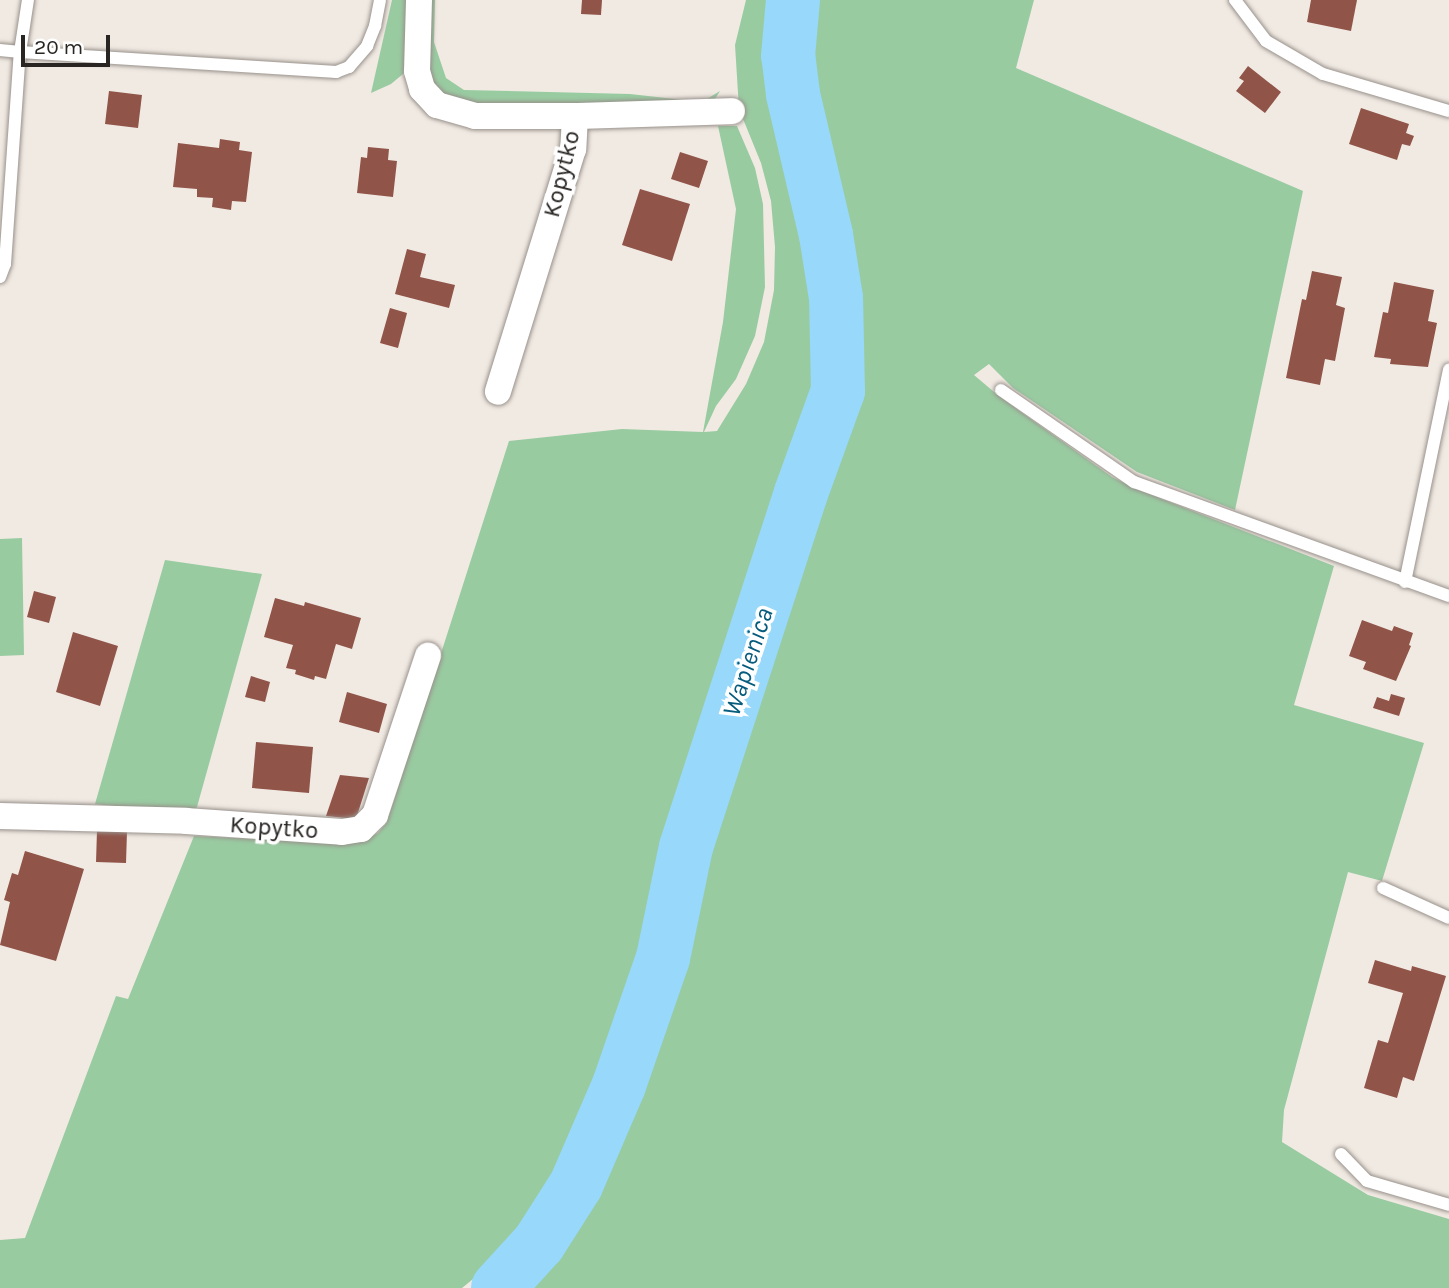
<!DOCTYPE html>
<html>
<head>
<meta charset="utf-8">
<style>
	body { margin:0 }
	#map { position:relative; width:1449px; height:1288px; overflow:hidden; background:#f1eae3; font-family:Karla,sans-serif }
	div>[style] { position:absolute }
	.green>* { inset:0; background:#99cba1 }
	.river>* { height:54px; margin:-27px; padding:0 27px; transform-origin:27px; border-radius:27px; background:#97d8fb }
	.building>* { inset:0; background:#905449 }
	.roads { filter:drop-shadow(0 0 2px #98918b) drop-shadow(0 0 2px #98918b) }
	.service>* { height:12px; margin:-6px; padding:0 6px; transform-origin:6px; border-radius:6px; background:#fff }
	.minor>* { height:26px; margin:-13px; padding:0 13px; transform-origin:13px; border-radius:13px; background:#fff }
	span { translate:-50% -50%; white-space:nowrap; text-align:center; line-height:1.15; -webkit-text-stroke:7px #fff; paint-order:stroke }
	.street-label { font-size:24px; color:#282523 }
	.water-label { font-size:26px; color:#065c7d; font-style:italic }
	.scale { position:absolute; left:21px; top:35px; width:89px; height:32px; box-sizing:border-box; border:4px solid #282523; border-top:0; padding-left:9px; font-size:21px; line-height:24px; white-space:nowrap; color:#282523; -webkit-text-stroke:5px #fff; paint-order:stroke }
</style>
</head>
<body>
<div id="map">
	<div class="green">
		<div style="clip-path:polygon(392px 0,412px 0,408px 66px,403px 74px,391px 84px,371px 93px)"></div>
		<div style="clip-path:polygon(427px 0,435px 0,434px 42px,446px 78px,464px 90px,630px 94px,702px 102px,720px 91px,713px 102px,506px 111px,448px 100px,430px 78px)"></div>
		<div style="clip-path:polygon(746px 0,778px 0,771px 40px,772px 70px,813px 240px,825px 365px,817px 407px,787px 481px,748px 613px,678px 816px,648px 928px,595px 1083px,558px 1168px,499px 1258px,462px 1288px,0 1288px,0 1240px,25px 1238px,116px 996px,128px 999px,194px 836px,344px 843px,362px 841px,378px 833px,387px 822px,509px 441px,622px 429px,703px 432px,723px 322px,736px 209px,718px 126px,737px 126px,755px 168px,763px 204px,765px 287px,755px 336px,736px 379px,716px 406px,704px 432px,717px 431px,746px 384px,764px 342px,774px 290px,775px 247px,771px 201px,761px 163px,739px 109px,735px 45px)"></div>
		<div style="clip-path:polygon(811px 0,1034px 0,1016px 68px,1303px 191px,1235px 510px,1137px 472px,1013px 388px,989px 364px,974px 375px,1000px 397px,1112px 477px,1136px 489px,1334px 566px,1294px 705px,1424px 743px,1382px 881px,1348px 872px,1284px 1110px,1282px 1142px,1368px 1195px,1449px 1219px,1449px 1288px,516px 1288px,548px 1254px,589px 1190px,635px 1092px,681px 966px,702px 849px,816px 501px,850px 416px,856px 374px,852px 299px,843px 233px,807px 74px,804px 37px)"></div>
		<div style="clip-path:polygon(22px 538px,24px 655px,0 656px,0 539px)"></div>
		<div style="clip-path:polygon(165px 560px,262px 574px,197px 807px,192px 811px,146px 810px,95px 804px)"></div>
	</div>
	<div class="river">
		<div style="left:498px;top:1288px;width:61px;rotate:-47.7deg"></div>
		<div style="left:539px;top:1243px;width:69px;rotate:-57.5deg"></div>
		<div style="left:576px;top:1185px;width:109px;rotate:-66.7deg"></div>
		<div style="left:619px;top:1085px;width:134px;rotate:-70.9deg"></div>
		<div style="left:663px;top:958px;width:113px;rotate:-78.3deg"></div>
		<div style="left:686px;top:847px;width:372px;rotate:-72deg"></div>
		<div style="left:801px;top:493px;width:109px;rotate:-70.1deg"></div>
		<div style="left:838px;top:391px;width:93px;rotate:-91.2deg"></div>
		<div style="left:836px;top:298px;width:64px;rotate:-99deg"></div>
		<div style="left:826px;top:235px;width:145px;rotate:-103.2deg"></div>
		<div style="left:793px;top:94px;width:38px;rotate:-97deg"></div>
		<div style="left:788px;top:56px;width:56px;rotate:-84.9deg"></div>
	</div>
	<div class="building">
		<div style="clip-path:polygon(582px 0,602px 0,601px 15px,581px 14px)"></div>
		<div style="clip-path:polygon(1311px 0,1357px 0,1351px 31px,1307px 22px)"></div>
		<div style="clip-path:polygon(1248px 66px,1281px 92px,1265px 113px,1236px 91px,1244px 81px,1239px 78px)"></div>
		<div style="clip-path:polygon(109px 91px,142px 95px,138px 128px,105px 124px)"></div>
		<div style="clip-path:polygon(1361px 108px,1409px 124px,1406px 133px,1414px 136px,1410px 146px,1402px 144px,1397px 160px,1349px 144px)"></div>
		<div style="clip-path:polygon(220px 139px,240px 142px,239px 150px,252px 152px,246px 202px,232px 201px,231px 210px,212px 207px,213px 198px,197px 197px,197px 189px,173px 187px,178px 143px,219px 148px)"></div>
		<div style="clip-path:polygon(368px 147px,389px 149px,388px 160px,397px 161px,393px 197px,357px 193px,361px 157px,367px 158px)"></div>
		<div style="clip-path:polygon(680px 152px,708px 161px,699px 188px,671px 179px)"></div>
		<div style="clip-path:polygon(640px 189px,690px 204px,672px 261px,622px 245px)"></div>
		<div style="clip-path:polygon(407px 249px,426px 254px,420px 277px,455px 285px,449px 308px,395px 294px)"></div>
		<div style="clip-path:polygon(1312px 271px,1342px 277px,1336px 305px,1345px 308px,1335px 361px,1325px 359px,1320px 385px,1286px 378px,1302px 299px,1306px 300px)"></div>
		<div style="clip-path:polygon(1394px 282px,1434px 290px,1428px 321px,1437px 323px,1428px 367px,1390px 364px,1391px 359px,1374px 357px,1383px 312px,1388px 313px)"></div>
		<div style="clip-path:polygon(390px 308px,407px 313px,398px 348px,380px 343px)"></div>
		<div style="clip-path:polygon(34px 591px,56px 597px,49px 623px,27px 617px)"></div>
		<div style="clip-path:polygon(275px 598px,304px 606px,305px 602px,361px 618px,352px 649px,336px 644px,326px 679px,315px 676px,314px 680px,295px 674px,296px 670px,286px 668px,293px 645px,264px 637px)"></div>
		<div style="clip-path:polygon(1362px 620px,1392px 631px,1394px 626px,1413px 633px,1409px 645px,1411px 646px,1396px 681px,1363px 669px,1366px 662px,1349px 656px)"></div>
		<div style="clip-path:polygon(73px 632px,118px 646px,100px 706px,56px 692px)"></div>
		<div style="clip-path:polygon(251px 676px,270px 682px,265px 702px,245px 697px)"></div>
		<div style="clip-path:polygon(347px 692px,387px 704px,379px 733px,339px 722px)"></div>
		<div style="clip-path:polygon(1391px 694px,1405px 698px,1399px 716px,1373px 708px,1377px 697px,1389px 701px)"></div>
		<div style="clip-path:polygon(256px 742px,313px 747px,309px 793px,252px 788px)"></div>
		<div style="clip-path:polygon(340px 775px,369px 778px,356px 819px,326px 816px)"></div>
		<div style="clip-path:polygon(97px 831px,127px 832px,126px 863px,96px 862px)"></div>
		<div style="clip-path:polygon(25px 851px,84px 869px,56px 961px,0 945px,10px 902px,4px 900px,12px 873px,18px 875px)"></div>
		<div style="clip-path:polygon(1375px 960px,1411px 971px,1412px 966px,1446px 976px,1414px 1081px,1403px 1077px,1397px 1098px,1364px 1088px,1378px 1040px,1388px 1043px,1403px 993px,1368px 983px)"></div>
	</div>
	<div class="roads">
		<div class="service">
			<div style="left:1235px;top:0;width:51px;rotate:52.9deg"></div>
			<div style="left:1266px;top:41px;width:66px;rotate:30.1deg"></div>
			<div style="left:1323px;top:74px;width:131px;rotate:16.4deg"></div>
			<div style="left:0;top:50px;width:20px;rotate:6deg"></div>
			<div style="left:20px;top:52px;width:53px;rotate:-81.3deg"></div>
			<div style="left:0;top:277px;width:14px;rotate:-69deg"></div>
			<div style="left:5px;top:264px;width:213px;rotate:-86deg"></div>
			<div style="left:20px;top:52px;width:317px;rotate:3.6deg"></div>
			<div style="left:336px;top:72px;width:14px;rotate:-21deg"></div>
			<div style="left:349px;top:67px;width:28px;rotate:-49deg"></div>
			<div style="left:367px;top:46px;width:22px;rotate:-68deg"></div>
			<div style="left:375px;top:26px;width:26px;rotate:-79deg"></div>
			<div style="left:1001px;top:390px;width:162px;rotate:34.7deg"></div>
			<div style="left:1134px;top:482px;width:335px;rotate:19.9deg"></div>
			<div style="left:1405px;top:582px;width:217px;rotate:-78.3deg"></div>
			<div style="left:1383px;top:888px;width:72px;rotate:24.4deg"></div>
			<div style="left:1341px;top:1154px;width:37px;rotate:46deg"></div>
			<div style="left:1367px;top:1181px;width:85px;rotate:16.3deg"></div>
		</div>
		<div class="minor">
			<div style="left:419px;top:0;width:71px;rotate:91.6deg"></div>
			<div style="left:417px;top:71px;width:19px;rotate:74deg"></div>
			<div style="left:422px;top:89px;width:22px;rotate:47deg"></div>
			<div style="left:437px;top:105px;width:40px;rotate:16deg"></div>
			<div style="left:475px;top:116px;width:100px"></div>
			<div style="left:575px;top:116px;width:33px;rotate:93deg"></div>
			<div style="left:573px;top:149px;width:254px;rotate:107.2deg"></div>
			<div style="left:575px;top:116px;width:157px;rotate:-1.8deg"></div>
			<div style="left:0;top:816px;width:186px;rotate:1.5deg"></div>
			<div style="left:186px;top:821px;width:156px;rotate:4deg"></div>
			<div style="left:342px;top:832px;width:19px;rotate:-9deg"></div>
			<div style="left:361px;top:829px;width:20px;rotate:-45deg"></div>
			<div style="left:375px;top:815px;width:168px;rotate:-71.6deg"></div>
		</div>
	</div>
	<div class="street-label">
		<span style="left:562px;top:174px;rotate:-76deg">Kopytko</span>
		<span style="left:274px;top:828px;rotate:4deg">Kopytko</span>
	</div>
	<div class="water-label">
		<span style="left:748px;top:662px;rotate:-72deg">Wapienica</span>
	</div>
	<div class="scale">20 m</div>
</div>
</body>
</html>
